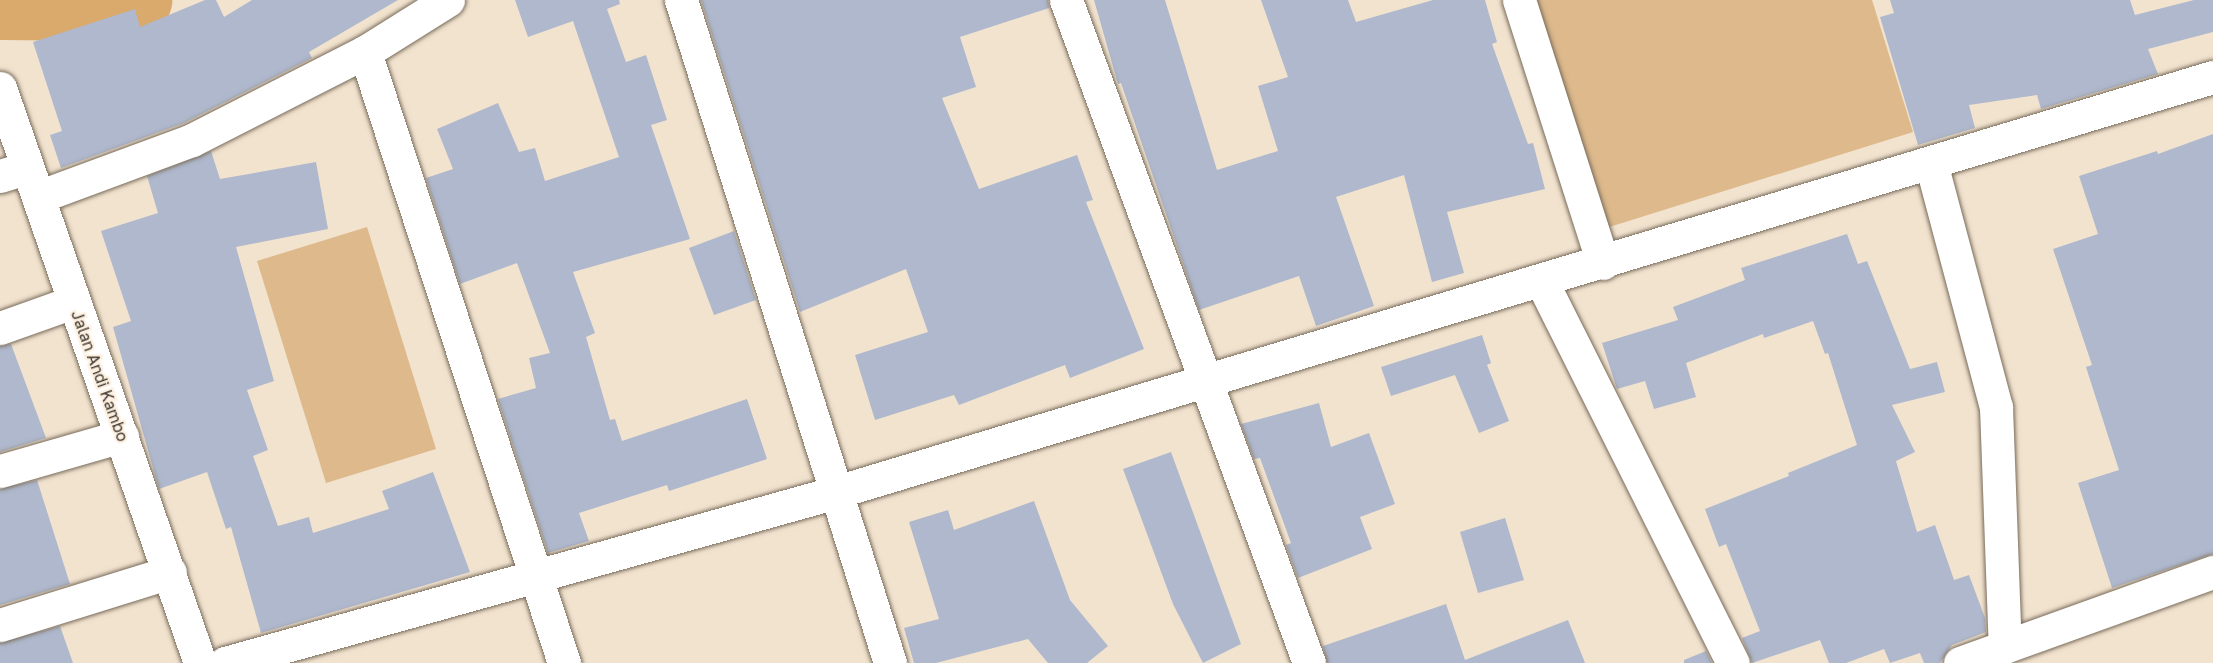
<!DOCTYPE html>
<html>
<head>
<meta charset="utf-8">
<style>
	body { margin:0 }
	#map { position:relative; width:2213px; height:663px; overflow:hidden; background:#f2e3cf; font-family:"Golos Text",sans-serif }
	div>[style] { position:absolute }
	.green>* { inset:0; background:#ddb98c }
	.river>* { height:69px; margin:-34.5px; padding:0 34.5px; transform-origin:34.5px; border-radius:34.5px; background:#d9aa6b }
	.building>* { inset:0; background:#afb8cc }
	.roads { filter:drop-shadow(0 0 2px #786b5a) drop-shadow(0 0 2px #786b5a) }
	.street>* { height:33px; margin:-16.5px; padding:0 16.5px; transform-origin:16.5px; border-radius:16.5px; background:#fff }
	.secondary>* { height:33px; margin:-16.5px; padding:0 16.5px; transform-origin:16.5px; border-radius:16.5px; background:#fff }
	span { translate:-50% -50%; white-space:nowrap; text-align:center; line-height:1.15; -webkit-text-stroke:4.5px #fdf0e1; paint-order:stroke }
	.street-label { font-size:16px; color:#3f3931 }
</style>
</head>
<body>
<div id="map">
	<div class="green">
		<div style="clip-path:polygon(1533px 0,1872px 0,1913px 132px,1603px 229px)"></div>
		<div style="clip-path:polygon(367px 227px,436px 449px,326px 483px,257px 261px)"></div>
	</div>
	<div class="river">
		<div style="left:0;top:5px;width:105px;rotate:0.5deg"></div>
		<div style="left:105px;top:6px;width:33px;rotate:-11deg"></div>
	</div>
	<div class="building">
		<div style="clip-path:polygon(205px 0,216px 0,224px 17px,252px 0,398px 0,309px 52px,312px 58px,184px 123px,61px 168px,50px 135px,62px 131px,33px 42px,135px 9px,140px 27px)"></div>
		<div style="clip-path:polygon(515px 0,619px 0,620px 4px,607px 9px,626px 62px,646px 55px,667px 120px,651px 125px,690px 239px,573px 272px,595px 333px,586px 337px,610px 420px,615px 419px,622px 441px,747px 399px,767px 459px,669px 491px,667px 485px,579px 513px,589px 541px,548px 553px,498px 399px,536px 388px,529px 358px,550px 353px,517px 263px,460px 284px,426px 178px,453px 169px,437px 129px,498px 103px,519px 152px,535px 148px,545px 181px,619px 157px,573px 21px,528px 37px)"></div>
		<div style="clip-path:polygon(701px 0,1048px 0,1049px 8px,960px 37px,976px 87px,942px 98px,979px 189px,1077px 155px,1093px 200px,1086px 202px,1144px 349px,1070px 378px,1065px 365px,959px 405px,954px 395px,875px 420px,855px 355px,928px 332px,906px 269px,800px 312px)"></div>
		<div style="clip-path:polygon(1094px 0,1165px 0,1217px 170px,1278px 151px,1258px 86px,1288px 77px,1261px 0,1348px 0,1356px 22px,1433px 0,1485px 0,1497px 42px,1492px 44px,1528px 144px,1533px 143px,1545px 189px,1447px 212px,1464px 273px,1432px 282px,1404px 175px,1336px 197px,1374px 306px,1316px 326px,1299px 276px,1199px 310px,1121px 83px,1118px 84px)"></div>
		<div style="clip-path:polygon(1890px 0,2130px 0,2135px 15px,2194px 0,2213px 0,2213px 32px,2148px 49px,2158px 74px,2041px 109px,2037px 95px,1969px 105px,1975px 128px,1918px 145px,1880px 17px,1894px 13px)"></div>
		<div style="clip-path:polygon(2213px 134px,2213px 554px,2112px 588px,2078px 483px,2119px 470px,2086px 367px,2092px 365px,2053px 249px,2098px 234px,2079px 176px,2157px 151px,2158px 154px)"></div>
		<div style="clip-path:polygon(211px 151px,220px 179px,316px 162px,328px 229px,236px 247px,274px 381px,247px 390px,268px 450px,253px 456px,278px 526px,309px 517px,313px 533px,389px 509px,382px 491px,433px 472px,470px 572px,261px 633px,231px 527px,226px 529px,207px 472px,159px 489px,113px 327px,131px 321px,101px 231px,158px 213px,147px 176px)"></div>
		<div style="clip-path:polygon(734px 231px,756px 300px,714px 315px,689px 248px)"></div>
		<div style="clip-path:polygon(1847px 234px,1858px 264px,1867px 261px,1910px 369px,1937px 362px,1945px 392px,1892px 405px,1915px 452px,1896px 461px,1917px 532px,1935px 525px,1954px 580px,1969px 575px,1985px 618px,1986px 632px,1952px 645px,1940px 663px,1924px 663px,1920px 653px,1890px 663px,1884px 649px,1846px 663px,1829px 663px,1820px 640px,1752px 663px,1742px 638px,1760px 631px,1726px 544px,1719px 547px,1705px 509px,1789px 476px,1788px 473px,1857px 445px,1828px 353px,1825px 354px,1813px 321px,1764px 338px,1763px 334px,1686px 363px,1696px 397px,1654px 409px,1645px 381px,1617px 389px,1602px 343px,1678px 320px,1673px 307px,1745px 280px,1741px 268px)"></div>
		<div style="clip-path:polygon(1482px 335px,1491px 363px,1487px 365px,1509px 421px,1479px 433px,1455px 375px,1391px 396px,1381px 367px)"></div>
		<div style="clip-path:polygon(11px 344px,46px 438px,0 452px,0 346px)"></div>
		<div style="clip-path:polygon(1319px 403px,1331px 447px,1369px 433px,1395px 504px,1360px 517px,1372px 549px,1298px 578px,1286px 545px,1291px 543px,1260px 458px,1254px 459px,1241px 424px)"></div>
		<div style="clip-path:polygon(1171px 452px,1241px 644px,1203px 663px,1173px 604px,1123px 469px)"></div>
		<div style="clip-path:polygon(37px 480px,70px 584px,0 605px,0 489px)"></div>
		<div style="clip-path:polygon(1034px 501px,1070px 600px,1108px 646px,1087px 663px,1048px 663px,1028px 639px,936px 663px,914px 663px,904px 628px,939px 619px,909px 522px,948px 510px,954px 530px)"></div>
		<div style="clip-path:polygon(1505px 518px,1524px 580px,1478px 593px,1460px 532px)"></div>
		<div style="clip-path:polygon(1446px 604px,1465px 660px,1568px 620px,1585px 663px,1327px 663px,1323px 646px)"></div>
		<div style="clip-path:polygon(60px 626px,73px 663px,0 663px,0 643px)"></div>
		<div style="clip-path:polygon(1706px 651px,1712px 663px,1684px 663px,1684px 660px)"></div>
	</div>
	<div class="roads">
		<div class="street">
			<div style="left:681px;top:0;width:695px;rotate:72.5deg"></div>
			<div style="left:1066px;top:0;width:706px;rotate:69.87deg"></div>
			<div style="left:1519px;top:0;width:276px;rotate:72.3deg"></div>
			<div style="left:365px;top:52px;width:643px;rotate:71.96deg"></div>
			<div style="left:1931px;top:163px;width:253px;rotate:75.1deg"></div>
			<div style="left:1996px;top:407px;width:240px;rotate:87.9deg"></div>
			<div style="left:0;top:176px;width:28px;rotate:-17deg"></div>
			<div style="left:38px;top:197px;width:164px;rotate:-20.3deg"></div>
			<div style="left:192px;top:140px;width:194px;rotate:-27deg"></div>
			<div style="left:365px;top:52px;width:98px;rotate:-32.1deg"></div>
			<div style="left:1542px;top:282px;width:426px;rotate:63.4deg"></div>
			<div style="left:0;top:328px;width:77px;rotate:-19.6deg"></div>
			<div style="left:0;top:471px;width:127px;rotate:-16deg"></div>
			<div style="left:0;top:625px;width:178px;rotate:-17.3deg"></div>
			<div style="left:225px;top:663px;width:631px;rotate:-15.62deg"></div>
			<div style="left:833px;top:493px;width:1441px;rotate:-16.78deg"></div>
			<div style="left:1960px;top:663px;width:269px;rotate:-19.8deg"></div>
		</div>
		<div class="secondary">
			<div style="left:0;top:88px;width:609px;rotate:70.82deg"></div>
		</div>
	</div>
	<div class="street-label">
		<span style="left:100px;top:376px;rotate:70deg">Jalan Andi Kambo</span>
	</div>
</div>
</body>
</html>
